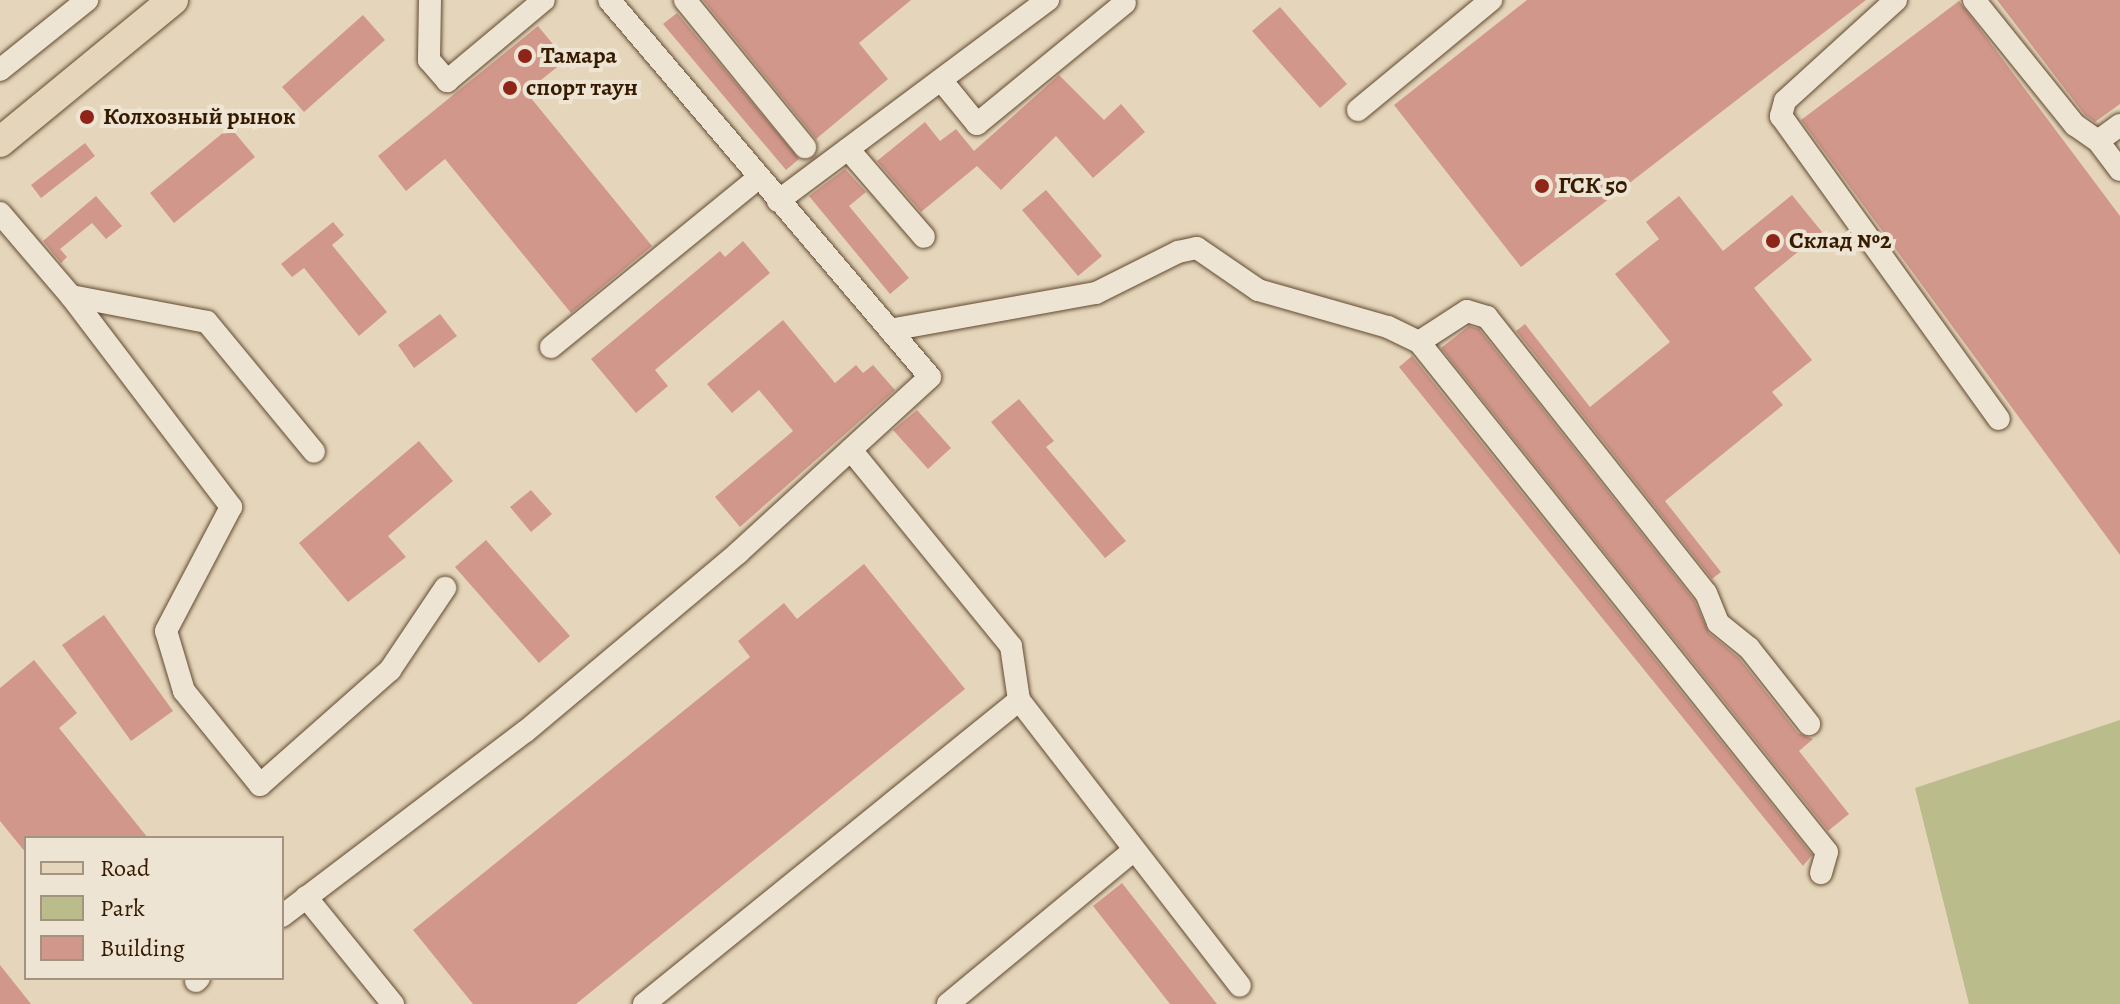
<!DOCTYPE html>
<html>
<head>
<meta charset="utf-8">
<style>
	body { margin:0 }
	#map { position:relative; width:2120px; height:1004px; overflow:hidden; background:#e5d6bb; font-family:Alegreya,serif }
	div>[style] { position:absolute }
	.green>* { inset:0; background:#bbbc8c }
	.building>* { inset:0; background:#d2978b }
	.roads { filter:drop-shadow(0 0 2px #624a30) drop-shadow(0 0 2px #624a30) }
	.minor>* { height:22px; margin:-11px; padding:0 11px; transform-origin:11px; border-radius:11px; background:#eee4d3 }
	.major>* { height:30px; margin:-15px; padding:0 15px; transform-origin:15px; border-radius:15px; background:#e5d6bb }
	.dots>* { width:22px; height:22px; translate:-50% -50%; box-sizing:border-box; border:4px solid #eee4d3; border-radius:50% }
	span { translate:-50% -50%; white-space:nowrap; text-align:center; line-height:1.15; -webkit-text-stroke:8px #eee4d3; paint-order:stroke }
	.poi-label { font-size:24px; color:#361b01; font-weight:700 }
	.left { translate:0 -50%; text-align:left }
	.legend { position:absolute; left:24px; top:836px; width:260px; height:144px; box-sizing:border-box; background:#eee4d3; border:2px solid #a4947f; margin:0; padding:10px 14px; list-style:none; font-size:24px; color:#361b01 }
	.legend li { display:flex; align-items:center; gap:16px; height:40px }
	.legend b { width:40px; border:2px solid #a4947f }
</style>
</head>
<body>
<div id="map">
	<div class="green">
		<div style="clip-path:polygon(2120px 720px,2120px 1004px,1969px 1004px,1915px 788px)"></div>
	</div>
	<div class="building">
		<div style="clip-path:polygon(703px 0,911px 0,859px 43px,888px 79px,816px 139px)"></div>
		<div style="clip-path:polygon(1527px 0,1866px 0,1521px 267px,1394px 105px)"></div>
		<div style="clip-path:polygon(1997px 0,2120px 0,2120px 104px,2095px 122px,2085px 115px)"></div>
		<div style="clip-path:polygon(1959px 1px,2120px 216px,2120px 555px,1801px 120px)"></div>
		<div style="clip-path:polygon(1280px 7px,1347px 84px,1320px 108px,1252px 31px)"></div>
		<div style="clip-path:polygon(677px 13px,799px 159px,786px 170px,663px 24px)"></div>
		<div style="clip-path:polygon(363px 15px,385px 40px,304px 112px,282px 87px)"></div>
		<div style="clip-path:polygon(538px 26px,566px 60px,526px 92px,652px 246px,571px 313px,445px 159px,406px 191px,378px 156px)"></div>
		<div style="clip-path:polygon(1059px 75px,1104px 120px,1121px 104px,1145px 132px,1093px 178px,1056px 136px,1001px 190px,977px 166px,921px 212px,877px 161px,925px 122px,940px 141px,956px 129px,974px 151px)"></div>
		<div style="clip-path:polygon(230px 127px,255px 157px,174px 223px,150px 193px)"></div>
		<div style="clip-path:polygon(85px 143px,95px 156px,41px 198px,31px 185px)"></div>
		<div style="clip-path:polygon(845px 169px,866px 192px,849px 206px,909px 278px,890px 294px,809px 196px)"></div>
		<div style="clip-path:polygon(1046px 190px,1102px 256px,1078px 276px,1022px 210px)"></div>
		<div style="clip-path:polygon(1792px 195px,1822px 232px,1754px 288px,1812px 360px,1772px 392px,1783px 405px,1665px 501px,1721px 572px,1712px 579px,1516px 331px,1525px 324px,1590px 407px,1670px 342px,1615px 274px,1659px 239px,1646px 222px,1679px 196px,1723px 251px)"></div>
		<div style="clip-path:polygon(96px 196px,122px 226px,106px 239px,92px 223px,60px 249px,67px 257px,61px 263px,43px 241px)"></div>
		<div style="clip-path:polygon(333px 222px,344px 235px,332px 245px,387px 312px,359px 336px,304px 268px,292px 277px,281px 264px)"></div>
		<div style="clip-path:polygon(743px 241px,770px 273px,655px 370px,668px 386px,636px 413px,591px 359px,720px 251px,725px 257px)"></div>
		<div style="clip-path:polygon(440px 314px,457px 336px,414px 368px,398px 345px)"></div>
		<div style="clip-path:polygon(783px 320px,835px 383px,856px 365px,863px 373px,873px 365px,895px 390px,740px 527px,715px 497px,793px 431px,759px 390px,732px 413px,707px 384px)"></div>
		<div style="clip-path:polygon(1469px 326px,1479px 329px,1694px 600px,1709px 633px,1739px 658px,1798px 733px,1813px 739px,1799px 751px,1849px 814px,1828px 831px,1441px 348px)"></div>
		<div style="clip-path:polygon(1412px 356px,1812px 855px,1803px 866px,1399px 367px)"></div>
		<div style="clip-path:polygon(1019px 399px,1054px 441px,1046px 447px,1126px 541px,1105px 558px,991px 422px)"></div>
		<div style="clip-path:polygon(917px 410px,951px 448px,928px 469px,893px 430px)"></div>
		<div style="clip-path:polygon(419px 441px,453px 481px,388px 536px,406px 557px,348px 602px,299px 543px)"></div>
		<div style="clip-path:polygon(531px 490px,552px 514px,531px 532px,510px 507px)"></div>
		<div style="clip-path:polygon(486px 540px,570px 636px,539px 663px,455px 567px)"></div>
		<div style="clip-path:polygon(864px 564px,965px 689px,576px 1004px,473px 1004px,413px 930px,750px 657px,738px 641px,784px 603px,797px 619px)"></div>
		<div style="clip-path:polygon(104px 615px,173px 711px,131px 741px,62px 645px)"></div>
		<div style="clip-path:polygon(34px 660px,77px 713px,59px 728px,148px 838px,26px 838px,26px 853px,0 821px,0 688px)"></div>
		<div style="clip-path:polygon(1122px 883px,1217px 1004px,1170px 1004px,1093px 906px)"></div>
		<div style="clip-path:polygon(0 965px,31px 1004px,0 1004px)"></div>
	</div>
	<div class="roads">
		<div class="minor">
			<div style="left:430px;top:0;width:60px;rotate:91deg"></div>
			<div style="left:429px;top:60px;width:28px;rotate:49deg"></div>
			<div style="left:447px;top:81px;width:126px;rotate:-39.9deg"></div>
			<div style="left:685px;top:0;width:190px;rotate:50.8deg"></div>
			<div style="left:1896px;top:0;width:150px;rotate:137.7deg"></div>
			<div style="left:1785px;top:101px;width:16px;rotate:105deg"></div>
			<div style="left:1781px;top:116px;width:373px;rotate:54.3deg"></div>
			<div style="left:1974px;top:0;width:161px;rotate:51.1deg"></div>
			<div style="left:2075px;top:125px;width:28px;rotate:35deg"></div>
			<div style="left:0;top:70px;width:112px;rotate:-38.8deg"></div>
			<div style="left:941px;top:80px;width:57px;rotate:50.7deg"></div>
			<div style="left:977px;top:124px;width:191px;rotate:-39.3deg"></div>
			<div style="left:1358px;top:110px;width:173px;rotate:-39.6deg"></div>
			<div style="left:2120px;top:125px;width:27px;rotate:144deg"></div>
			<div style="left:2098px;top:141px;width:36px;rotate:53deg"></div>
			<div style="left:848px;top:149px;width:116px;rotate:49.2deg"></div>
			<div style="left:778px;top:201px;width:337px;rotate:-36.7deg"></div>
			<div style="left:0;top:213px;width:109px;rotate:49.5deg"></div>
			<div style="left:71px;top:296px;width:265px;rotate:52.8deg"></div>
			<div style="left:231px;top:507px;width:140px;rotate:117.7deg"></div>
			<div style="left:166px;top:631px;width:63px;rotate:73.3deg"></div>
			<div style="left:184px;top:691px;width:121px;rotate:51deg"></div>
			<div style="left:260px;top:785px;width:174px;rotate:-41.5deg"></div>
			<div style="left:390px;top:670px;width:99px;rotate:-56.1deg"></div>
			<div style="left:71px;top:296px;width:138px;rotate:10.8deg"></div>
			<div style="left:207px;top:322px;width:168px;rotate:50.5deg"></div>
			<div style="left:890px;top:330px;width:209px;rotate:-10.2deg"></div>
			<div style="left:1096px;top:293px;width:92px;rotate:-26.6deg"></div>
			<div style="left:1178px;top:252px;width:19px;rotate:-12deg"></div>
			<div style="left:1197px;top:248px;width:74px;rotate:34.5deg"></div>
			<div style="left:1258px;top:290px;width:135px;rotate:15.9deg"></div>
			<div style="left:1388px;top:327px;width:34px;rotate:26deg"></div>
			<div style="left:1419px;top:342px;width:653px;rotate:51.34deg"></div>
			<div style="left:1827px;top:852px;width:22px;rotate:106deg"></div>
			<div style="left:1419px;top:342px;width:57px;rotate:-32.9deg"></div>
			<div style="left:1467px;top:311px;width:21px;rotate:17deg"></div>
			<div style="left:1487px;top:317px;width:352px;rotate:51.6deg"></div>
			<div style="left:1706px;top:593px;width:32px;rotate:68deg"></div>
			<div style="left:1718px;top:623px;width:40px;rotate:39deg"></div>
			<div style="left:1749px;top:648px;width:97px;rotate:51.7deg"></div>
			<div style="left:551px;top:347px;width:267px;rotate:-39.2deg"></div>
			<div style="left:851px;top:450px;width:253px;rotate:50.8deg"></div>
			<div style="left:1011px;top:646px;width:55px;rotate:81.6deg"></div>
			<div style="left:1019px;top:700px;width:361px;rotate:52.3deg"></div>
			<div style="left:306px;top:897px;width:138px;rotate:50.9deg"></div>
			<div style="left:282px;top:916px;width:306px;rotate:-37.2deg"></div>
			<div style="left:526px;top:731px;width:277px;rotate:-40deg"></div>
			<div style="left:738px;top:553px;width:260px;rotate:-42.5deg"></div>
			<div style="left:930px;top:377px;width:495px;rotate:-130.4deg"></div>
			<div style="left:196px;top:981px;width:4px;rotate:-45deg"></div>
			<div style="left:644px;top:1004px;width:483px;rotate:-39deg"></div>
			<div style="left:948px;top:1004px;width:240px;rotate:-39.6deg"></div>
		</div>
		<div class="major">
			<div style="left:0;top:142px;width:224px;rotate:-39.4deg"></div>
		</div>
	</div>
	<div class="dots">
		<div style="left:525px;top:56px;background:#8f2418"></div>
		<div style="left:510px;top:88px;background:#8f2418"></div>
		<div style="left:87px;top:117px;background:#8f2418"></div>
		<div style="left:1542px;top:186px;background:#8f2418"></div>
		<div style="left:1773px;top:241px;background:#8f2418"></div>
	</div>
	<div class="poi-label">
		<span class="left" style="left:541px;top:56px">Тамара</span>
		<span class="left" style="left:526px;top:88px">спорт таун</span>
		<span class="left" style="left:103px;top:117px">Колхозный рынок</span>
		<span class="left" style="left:1558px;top:186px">ГСК 50</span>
		<span class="left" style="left:1789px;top:241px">Склад №2</span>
	</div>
	<ul class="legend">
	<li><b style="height:10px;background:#e5d6bb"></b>Road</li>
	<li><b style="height:22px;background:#bbbc8c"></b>Park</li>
	<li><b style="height:22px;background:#d2978b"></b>Building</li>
	</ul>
</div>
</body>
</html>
